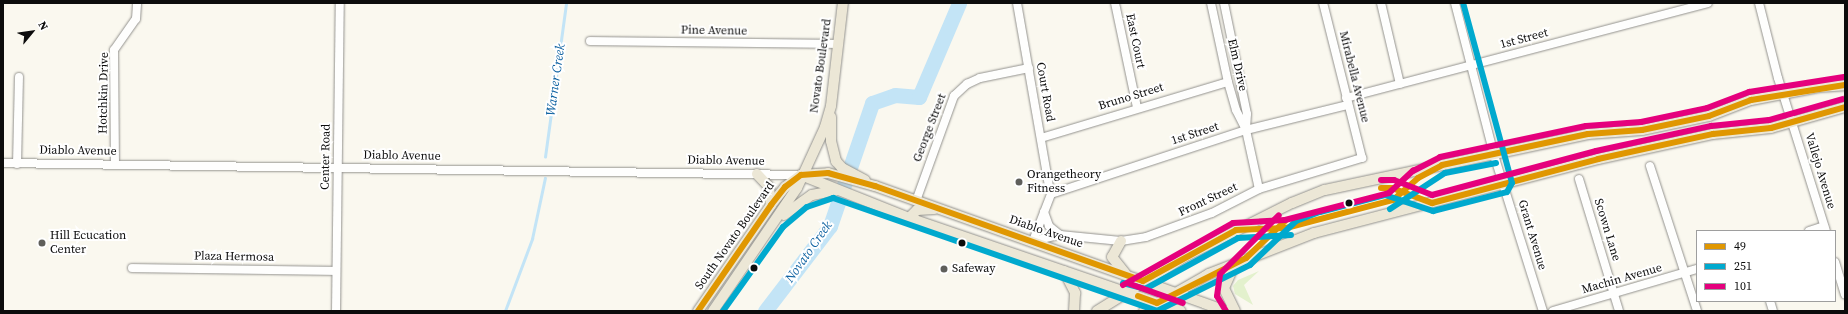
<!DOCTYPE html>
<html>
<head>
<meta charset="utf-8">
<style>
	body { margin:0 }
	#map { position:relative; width:1848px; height:314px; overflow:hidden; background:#faf8ef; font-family:"Source Serif 4",serif }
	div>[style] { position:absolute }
	.green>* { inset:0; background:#e3f1cd }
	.stream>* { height:2.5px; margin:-1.25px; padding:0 1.25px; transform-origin:1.25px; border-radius:1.25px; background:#c3e4f6 }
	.river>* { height:15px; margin:-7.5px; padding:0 7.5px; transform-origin:7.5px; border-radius:7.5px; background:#c3e4f6 }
	.roads { filter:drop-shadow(0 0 1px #93928e) drop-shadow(0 0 1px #93928e) }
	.minor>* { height:8px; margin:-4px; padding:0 4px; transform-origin:4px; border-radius:4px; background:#fefefd }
	.major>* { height:10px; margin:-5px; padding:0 5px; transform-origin:5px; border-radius:5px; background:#ece7d6 }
	.bus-1>* { height:6px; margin:-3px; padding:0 3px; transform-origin:3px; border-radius:3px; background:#e09701 }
	.bus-2>* { height:6px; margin:-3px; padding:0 3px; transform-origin:3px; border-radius:3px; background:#00a9ce }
	.bus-3>* { height:6px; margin:-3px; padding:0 3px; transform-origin:3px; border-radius:3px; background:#e5007d }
	.dots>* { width:11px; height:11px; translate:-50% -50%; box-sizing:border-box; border:2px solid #fff; border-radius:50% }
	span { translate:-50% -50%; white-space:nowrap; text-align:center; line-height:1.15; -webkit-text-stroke:4px #fff; paint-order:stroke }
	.street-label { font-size:12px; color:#0c0c0c }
	.poi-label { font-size:12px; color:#0c0c0c }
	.left { translate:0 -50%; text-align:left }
	.water-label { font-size:13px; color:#1063a2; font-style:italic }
	.frame { position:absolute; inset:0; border:4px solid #0c0c0c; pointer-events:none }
	.legend { position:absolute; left:1696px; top:230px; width:140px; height:72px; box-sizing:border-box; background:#fff; border:1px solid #9e9e9e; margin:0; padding:5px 7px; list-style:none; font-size:12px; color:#0c0c0c }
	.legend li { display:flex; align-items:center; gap:8px; height:20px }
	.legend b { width:20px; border:1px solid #9e9e9e }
	.north { position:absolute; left:12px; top:12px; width:40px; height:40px; -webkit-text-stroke:3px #fff; paint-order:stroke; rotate:61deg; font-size:11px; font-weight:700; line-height:16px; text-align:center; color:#0c0c0c }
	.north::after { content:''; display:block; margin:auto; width:14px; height:18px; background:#0c0c0c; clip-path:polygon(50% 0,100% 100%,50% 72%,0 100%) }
</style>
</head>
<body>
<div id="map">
	<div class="green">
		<div style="clip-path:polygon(1259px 271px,1244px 285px,1253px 305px,1235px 294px,1233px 286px,1238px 280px)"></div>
	</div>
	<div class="stream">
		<div style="left:545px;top:157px;width:155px;rotate:-82.2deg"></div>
		<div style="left:505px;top:311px;width:77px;rotate:-69.4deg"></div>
		<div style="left:532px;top:239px;width:62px;rotate:-78deg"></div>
	</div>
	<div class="river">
		<div style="left:765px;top:311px;width:107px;rotate:-52.6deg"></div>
		<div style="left:830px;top:226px;width:130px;rotate:-71.1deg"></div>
		<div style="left:872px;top:103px;width:24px;rotate:-19deg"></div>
		<div style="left:895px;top:95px;width:24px;rotate:5deg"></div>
		<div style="left:919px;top:97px;width:102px;rotate:-66.9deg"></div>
	</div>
	<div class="roads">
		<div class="minor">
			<div style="left:1017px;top:3px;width:186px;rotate:80.1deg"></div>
			<div style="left:1115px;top:3px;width:106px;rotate:78.1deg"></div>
			<div style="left:1211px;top:3px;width:81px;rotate:77.9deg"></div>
			<div style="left:1228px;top:82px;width:29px;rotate:74deg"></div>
			<div style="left:1236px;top:110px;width:22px;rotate:63deg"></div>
			<div style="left:1246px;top:130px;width:60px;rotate:77.6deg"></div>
			<div style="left:1224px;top:3px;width:113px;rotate:78.3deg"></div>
			<div style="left:1247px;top:114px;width:16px;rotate:94deg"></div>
			<div style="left:1381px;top:3px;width:83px;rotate:76.8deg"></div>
			<div style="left:1455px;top:3px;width:157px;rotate:75.6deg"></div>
			<div style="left:1494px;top:155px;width:164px;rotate:72.6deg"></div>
			<div style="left:1759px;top:3px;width:77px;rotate:75.8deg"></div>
			<div style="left:1778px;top:78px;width:160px;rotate:72.6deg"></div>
			<div style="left:590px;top:41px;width:248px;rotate:0.7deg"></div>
			<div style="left:1346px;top:98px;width:374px;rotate:-14.7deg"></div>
			<div style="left:1041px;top:138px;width:195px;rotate:-16.7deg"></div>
			<div style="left:3px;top:163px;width:798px;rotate:0.86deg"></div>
			<div style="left:17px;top:164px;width:87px;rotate:-88.7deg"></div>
			<div style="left:115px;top:165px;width:115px;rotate:-90.5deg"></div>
			<div style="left:114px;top:50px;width:38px;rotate:-55deg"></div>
			<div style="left:136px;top:19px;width:16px;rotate:-86deg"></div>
			<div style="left:1650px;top:166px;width:152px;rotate:72deg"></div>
			<div style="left:1579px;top:179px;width:138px;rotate:73.1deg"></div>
			<div style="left:916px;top:201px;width:112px;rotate:-70.1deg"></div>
			<div style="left:954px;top:96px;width:18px;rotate:-43deg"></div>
			<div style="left:967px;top:84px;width:14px;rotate:-25deg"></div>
			<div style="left:980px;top:78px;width:50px;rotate:-11.5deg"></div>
			<div style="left:1044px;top:212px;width:15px;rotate:70deg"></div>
			<div style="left:1049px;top:226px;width:14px;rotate:39deg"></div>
			<div style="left:1809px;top:231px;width:16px;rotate:-18deg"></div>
			<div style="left:1033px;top:241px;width:28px;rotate:-13deg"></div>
			<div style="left:1060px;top:235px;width:61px;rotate:5.6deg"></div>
			<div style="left:1121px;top:241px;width:25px;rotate:-9deg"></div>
			<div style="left:1146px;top:237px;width:70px;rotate:-20deg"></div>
			<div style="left:1212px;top:213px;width:53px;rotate:-27.1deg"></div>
			<div style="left:1259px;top:189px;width:108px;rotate:-16.8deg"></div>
			<div style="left:1362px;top:158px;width:160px;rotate:-104.1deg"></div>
			<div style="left:1033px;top:241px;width:50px;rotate:-69deg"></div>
			<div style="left:1051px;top:194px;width:205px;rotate:-18.2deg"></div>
			<div style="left:1246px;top:130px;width:105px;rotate:-13.8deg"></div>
			<div style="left:1835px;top:262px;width:34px;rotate:73deg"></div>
			<div style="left:132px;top:268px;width:204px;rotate:0.8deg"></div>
			<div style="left:1770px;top:301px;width:10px;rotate:73deg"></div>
			<div style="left:336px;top:311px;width:308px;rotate:-89.3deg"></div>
			<div style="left:1553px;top:311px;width:150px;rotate:-16.3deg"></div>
		</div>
		<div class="major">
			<div style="left:831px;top:117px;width:24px;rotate:90deg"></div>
			<div style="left:831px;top:141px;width:21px;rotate:76deg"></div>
			<div style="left:836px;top:161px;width:9px;rotate:49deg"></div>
			<div style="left:842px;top:168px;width:26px;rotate:28deg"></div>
			<div style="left:757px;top:174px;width:18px;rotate:47deg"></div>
			<div style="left:769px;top:187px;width:18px;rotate:84deg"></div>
			<div style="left:801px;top:175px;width:27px;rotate:-4deg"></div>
			<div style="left:828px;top:173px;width:49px;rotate:15.5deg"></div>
			<div style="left:875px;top:186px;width:374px;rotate:19.6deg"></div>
			<div style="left:801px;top:175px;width:116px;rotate:21.7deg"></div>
			<div style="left:909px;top:218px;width:287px;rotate:18.9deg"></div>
			<div style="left:784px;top:215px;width:34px;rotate:-36deg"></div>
			<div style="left:812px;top:195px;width:25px;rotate:-11deg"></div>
			<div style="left:909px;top:218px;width:11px;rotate:-45deg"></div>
			<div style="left:917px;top:210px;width:17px;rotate:-3deg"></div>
			<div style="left:1121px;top:241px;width:18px;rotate:119deg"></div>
			<div style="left:1112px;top:257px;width:21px;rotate:51deg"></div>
			<div style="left:1064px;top:271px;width:25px;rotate:63deg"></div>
			<div style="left:1075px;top:293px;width:18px;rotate:93deg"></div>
			<div style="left:698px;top:311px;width:129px;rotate:-55.4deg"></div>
			<div style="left:771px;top:205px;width:23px;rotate:-52deg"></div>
			<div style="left:785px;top:187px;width:20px;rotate:-37deg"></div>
			<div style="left:713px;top:311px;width:149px;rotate:-55.7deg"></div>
			<div style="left:797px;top:188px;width:67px;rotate:-65.3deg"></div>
			<div style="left:825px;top:127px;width:22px;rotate:-74deg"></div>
			<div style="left:831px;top:106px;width:104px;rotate:-83.4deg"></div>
			<div style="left:1097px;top:311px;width:102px;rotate:-31.8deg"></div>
			<div style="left:1184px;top:257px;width:121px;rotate:-26.6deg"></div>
			<div style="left:1292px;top:203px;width:35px;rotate:-22deg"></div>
			<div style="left:1325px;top:190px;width:269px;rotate:-12deg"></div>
			<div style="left:1588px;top:134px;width:54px;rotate:-4.2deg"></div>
			<div style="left:1642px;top:130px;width:68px;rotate:-11.8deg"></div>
			<div style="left:1709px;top:116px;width:45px;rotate:-20.9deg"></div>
			<div style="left:1751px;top:100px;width:69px;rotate:-10.8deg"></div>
			<div style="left:1819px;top:87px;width:26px;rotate:-4deg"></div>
			<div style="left:1144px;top:311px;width:75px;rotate:-29.6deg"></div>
			<div style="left:1209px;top:274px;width:113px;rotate:-21.3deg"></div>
			<div style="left:1314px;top:233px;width:293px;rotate:-14.6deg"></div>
			<div style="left:1598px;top:159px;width:118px;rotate:-12.3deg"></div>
			<div style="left:1713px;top:134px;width:58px;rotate:-5.9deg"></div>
			<div style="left:1771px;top:128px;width:77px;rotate:-15.8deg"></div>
			<div style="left:1235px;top:311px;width:25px;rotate:-116deg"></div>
			<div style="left:1224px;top:288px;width:20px;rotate:-66deg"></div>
			<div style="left:1232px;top:270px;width:12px;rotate:-42deg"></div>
		</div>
	</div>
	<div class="bus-1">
		<div style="left:1381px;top:188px;width:11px"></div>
		<div style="left:1392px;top:188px;width:43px;rotate:20.6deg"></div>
		<div style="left:1432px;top:203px;width:172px;rotate:-14.8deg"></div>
		<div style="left:1598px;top:159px;width:118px;rotate:-12.3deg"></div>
		<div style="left:1713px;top:134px;width:58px;rotate:-5.9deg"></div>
		<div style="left:1771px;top:128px;width:77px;rotate:-15.8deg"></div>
		<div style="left:1138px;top:296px;width:20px;rotate:20deg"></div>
		<div style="left:1157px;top:303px;width:100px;rotate:-26.8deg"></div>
		<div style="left:1246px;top:258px;width:54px;rotate:-43.5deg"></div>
		<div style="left:698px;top:311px;width:129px;rotate:-55.4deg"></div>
		<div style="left:771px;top:205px;width:23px;rotate:-52deg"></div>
		<div style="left:785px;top:187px;width:20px;rotate:-37deg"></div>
		<div style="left:801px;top:175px;width:27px;rotate:-4deg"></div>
		<div style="left:828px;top:173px;width:49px;rotate:15.5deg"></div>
		<div style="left:875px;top:186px;width:284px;rotate:19.5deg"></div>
		<div style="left:1143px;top:281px;width:106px;rotate:-28.7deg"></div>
		<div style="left:1236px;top:230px;width:50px;rotate:-2.3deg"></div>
		<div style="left:1286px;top:228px;width:111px;rotate:-14.7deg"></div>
		<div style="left:1393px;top:200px;width:33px;rotate:-41deg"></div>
		<div style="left:1418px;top:178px;width:27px;rotate:-28deg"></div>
		<div style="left:1442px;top:165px;width:149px;rotate:-12deg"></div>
		<div style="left:1588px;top:134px;width:54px;rotate:-4.2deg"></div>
		<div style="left:1642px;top:130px;width:68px;rotate:-11.8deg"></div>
		<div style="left:1709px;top:116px;width:45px;rotate:-20.9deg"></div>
		<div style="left:1751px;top:100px;width:95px;rotate:-9.1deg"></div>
	</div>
	<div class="bus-2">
		<div style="left:1390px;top:209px;width:66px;rotate:-33.2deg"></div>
		<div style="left:1445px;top:173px;width:52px;rotate:-11.1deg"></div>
		<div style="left:1123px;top:283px;width:23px;rotate:15deg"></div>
		<div style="left:1145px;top:289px;width:106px;rotate:-28.7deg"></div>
		<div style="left:1238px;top:238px;width:53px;rotate:-3.2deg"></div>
		<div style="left:723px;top:311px;width:103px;rotate:-54.5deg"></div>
		<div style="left:783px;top:227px;width:31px;rotate:-40deg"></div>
		<div style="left:807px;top:207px;width:28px;rotate:-19deg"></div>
		<div style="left:833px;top:198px;width:343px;rotate:19.2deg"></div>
		<div style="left:1157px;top:311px;width:104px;rotate:-26.3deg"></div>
		<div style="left:1250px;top:265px;width:64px;rotate:-43.7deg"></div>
		<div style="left:1296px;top:221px;width:26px;rotate:-21deg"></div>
		<div style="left:1320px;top:212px;width:67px;rotate:-14.7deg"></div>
		<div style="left:1385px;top:195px;width:51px;rotate:18.4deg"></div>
		<div style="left:1433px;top:211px;width:76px;rotate:-14.4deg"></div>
		<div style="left:1507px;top:192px;width:10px;rotate:-61deg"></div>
		<div style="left:1512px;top:183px;width:187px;rotate:-105.2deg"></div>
	</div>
	<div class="bus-3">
		<div style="left:1381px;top:180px;width:13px"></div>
		<div style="left:1394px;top:180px;width:41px;rotate:21.5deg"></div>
		<div style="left:1432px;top:195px;width:170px;rotate:-15deg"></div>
		<div style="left:1596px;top:151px;width:118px;rotate:-12.3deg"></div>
		<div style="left:1711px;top:126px;width:58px;rotate:-5.9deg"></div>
		<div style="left:1769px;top:120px;width:77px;rotate:-15.8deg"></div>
		<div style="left:1130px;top:284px;width:56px;rotate:19.7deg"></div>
		<div style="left:1123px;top:285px;width:126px;rotate:-29.4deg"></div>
		<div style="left:1233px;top:223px;width:52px;rotate:-3.3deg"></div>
		<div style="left:1285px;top:220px;width:107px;rotate:-14.6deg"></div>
		<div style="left:1389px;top:193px;width:33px;rotate:-43deg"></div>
		<div style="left:1413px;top:171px;width:30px;rotate:-27deg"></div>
		<div style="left:1440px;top:157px;width:149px;rotate:-12deg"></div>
		<div style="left:1586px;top:126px;width:55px;rotate:-4.2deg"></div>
		<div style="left:1641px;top:122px;width:67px;rotate:-12deg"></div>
		<div style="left:1707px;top:108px;width:45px;rotate:-20.9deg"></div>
		<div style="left:1749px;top:92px;width:96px;rotate:-9deg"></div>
		<div style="left:1226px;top:311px;width:17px;rotate:-121deg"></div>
		<div style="left:1217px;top:296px;width:22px;rotate:-82deg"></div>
		<div style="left:1220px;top:274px;width:83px;rotate:-45deg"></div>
	</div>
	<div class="dots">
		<div style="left:1019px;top:182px;background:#5f5f5b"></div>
		<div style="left:1349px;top:203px;background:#0c0c0c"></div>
		<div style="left:42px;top:243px;background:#5f5f5b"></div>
		<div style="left:962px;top:243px;background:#0c0c0c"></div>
		<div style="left:754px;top:268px;background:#0c0c0c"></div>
		<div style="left:944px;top:269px;background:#5f5f5b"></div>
	</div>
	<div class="street-label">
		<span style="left:714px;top:31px;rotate:1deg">Pine Avenue</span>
		<span style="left:1524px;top:39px;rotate:-15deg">1st Street</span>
		<span style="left:1135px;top:41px;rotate:78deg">East Court</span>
		<span style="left:1237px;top:65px;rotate:77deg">Elm Drive</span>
		<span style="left:821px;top:66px;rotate:-82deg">Novato Boulevard</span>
		<span style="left:1354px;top:77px;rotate:76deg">Mirabella Avenue</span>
		<span style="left:1045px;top:92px;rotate:80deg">Court Road</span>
		<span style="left:104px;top:93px;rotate:-89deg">Hotchkin Drive</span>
		<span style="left:1131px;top:97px;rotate:-17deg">Bruno Street</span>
		<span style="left:930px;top:128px;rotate:-69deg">George Street</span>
		<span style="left:1195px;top:134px;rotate:-18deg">1st Street</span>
		<span style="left:78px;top:151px;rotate:1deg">Diablo Avenue</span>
		<span style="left:402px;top:156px;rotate:1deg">Diablo Avenue</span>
		<span style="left:326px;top:157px;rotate:-89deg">Center Road</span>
		<span style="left:726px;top:161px;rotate:1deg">Diablo Avenue</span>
		<span style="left:1820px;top:171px;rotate:73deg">Vallejo Avenue</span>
		<span style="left:1208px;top:200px;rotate:-25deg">Front Street</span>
		<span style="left:1607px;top:230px;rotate:73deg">Scown Lane</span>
		<span style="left:1046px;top:232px;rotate:19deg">Diablo Avenue</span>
		<span style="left:1532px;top:235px;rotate:73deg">Grant Avenue</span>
		<span style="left:735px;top:236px;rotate:-55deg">South Novato Boulevard</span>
		<span style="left:234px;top:257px;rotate:1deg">Plaza Hermosa</span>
		<span style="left:1622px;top:279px;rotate:-16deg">Machin Avenue</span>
	</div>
	<div class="poi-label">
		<span class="left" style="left:1027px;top:182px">Orangetheory<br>Fitness</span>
		<span class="left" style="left:50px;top:243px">Hill Ecucation<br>Center</span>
		<span class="left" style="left:952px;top:269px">Safeway</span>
	</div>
	<div class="water-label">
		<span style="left:556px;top:80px;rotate:-82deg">Warner Creek</span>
		<span style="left:809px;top:252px;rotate:-55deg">Novato Creek</span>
	</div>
	<div class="frame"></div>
	<ul class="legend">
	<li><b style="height:5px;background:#e09701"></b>49</li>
	<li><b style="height:5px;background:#00a9ce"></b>251</li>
	<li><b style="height:5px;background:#e5007d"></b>101</li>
	</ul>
	<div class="north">N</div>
</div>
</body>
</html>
